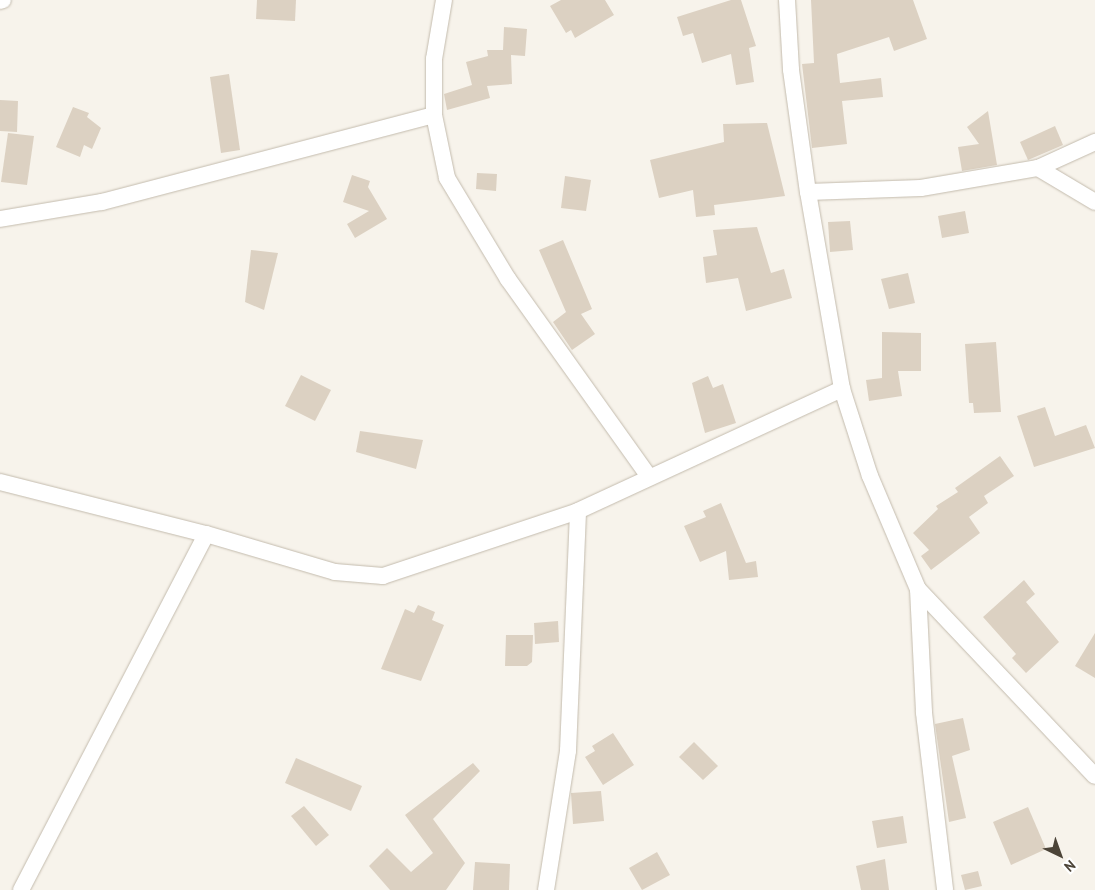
<!DOCTYPE html>
<html>
<head>
<meta charset="utf-8">
<style>
	body { margin:0 }
	#map { position:relative; width:1095px; height:890px; overflow:hidden; background:#f7f3eb; font-family:"PT Sans",sans-serif }
	div>[style] { position:absolute }
	.building>* { inset:0; background:#dcd1c2 }
	.roads { filter:drop-shadow(0 0 1px #c3bbad) drop-shadow(0 0 1px #c3bbad) }
	.minor>* { height:16px; margin:-8px; padding:0 8px; transform-origin:8px; border-radius:8px; background:#fff }
	span { translate:-50% -50%; white-space:nowrap; text-align:center; line-height:1.15; -webkit-text-stroke:4px #fff; paint-order:stroke }
	.north { position:absolute; left:1035px; top:830px; width:50px; height:50px; -webkit-text-stroke:4px #fff; paint-order:stroke; rotate:138deg; font-size:14px; font-weight:700; line-height:20px; text-align:center; color:#4c4438 }
	.north::after { content:''; display:block; margin:auto; width:18px; height:22px; background:#4c4438; clip-path:polygon(50% 0,100% 100%,50% 72%,0 100%) }
</style>
</head>
<body>
<div id="map">
	<div class="building">
		<div style="clip-path:polygon(257px 0,296px 0,295px 21px,256px 19px)"></div>
		<div style="clip-path:polygon(561px 0,605px 0,614px 15px,575px 38px,571px 30px,566px 33px,550px 6px)"></div>
		<div style="clip-path:polygon(731px 0,741px 0,756px 46px,749px 48px,754px 82px,736px 85px,731px 54px,702px 63px,693px 33px,683px 36px,677px 17px)"></div>
		<div style="clip-path:polygon(811px 0,913px 0,927px 39px,894px 51px,889px 37px,837px 54px,840px 83px,881px 78px,883px 97px,842px 101px,847px 144px,812px 148px,802px 64px,814px 63px)"></div>
		<div style="clip-path:polygon(504px 27px,527px 29px,525px 56px,511px 55px,512px 84px,487px 86px,490px 98px,447px 110px,444px 94px,472px 85px,466px 62px,488px 56px,487px 50px,503px 50px)"></div>
		<div style="clip-path:polygon(229px 74px,240px 150px,221px 153px,210px 77px)"></div>
		<div style="clip-path:polygon(0 100px,18px 101px,17px 132px,0 131px)"></div>
		<div style="clip-path:polygon(73px 107px,89px 113px,87px 117px,101px 128px,92px 149px,84px 145px,80px 157px,56px 147px)"></div>
		<div style="clip-path:polygon(988px 111px,997px 165px,962px 171px,958px 147px,979px 144px,967px 127px)"></div>
		<div style="clip-path:polygon(767px 123px,785px 196px,714px 205px,715px 215px,696px 217px,693px 190px,659px 198px,650px 160px,724px 142px,723px 124px)"></div>
		<div style="clip-path:polygon(1055px 126px,1063px 145px,1028px 160px,1020px 142px)"></div>
		<div style="clip-path:polygon(8px 133px,34px 136px,27px 185px,1px 182px)"></div>
		<div style="clip-path:polygon(477px 173px,497px 174px,496px 191px,476px 189px)"></div>
		<div style="clip-path:polygon(352px 175px,370px 181px,368px 187px,387px 219px,355px 238px,347px 224px,369px 211px,343px 202px)"></div>
		<div style="clip-path:polygon(565px 176px,591px 180px,586px 211px,561px 208px)"></div>
		<div style="clip-path:polygon(965px 211px,969px 233px,942px 238px,938px 216px)"></div>
		<div style="clip-path:polygon(850px 221px,853px 250px,830px 252px,828px 222px)"></div>
		<div style="clip-path:polygon(757px 227px,771px 273px,784px 269px,792px 298px,746px 311px,738px 278px,706px 283px,703px 257px,717px 255px,713px 230px)"></div>
		<div style="clip-path:polygon(563px 240px,592px 309px,581px 314px,595px 334px,572px 350px,553px 322px,566px 312px,539px 250px)"></div>
		<div style="clip-path:polygon(251px 250px,278px 253px,264px 310px,245px 302px)"></div>
		<div style="clip-path:polygon(908px 273px,915px 303px,889px 309px,881px 279px)"></div>
		<div style="clip-path:polygon(882px 332px,921px 333px,921px 371px,898px 371px,902px 396px,869px 401px,866px 380px,882px 378px)"></div>
		<div style="clip-path:polygon(996px 342px,1001px 412px,974px 413px,973px 403px,969px 403px,965px 344px)"></div>
		<div style="clip-path:polygon(301px 375px,331px 390px,315px 421px,285px 406px)"></div>
		<div style="clip-path:polygon(708px 376px,713px 388px,723px 384px,736px 423px,705px 433px,692px 383px)"></div>
		<div style="clip-path:polygon(1045px 407px,1055px 436px,1086px 425px,1095px 448px,1034px 467px,1017px 416px)"></div>
		<div style="clip-path:polygon(360px 431px,423px 440px,416px 469px,356px 452px)"></div>
		<div style="clip-path:polygon(1000px 456px,1014px 476px,984px 496px,988px 503px,969px 517px,980px 533px,931px 570px,921px 556px,929px 550px,913px 533px,938px 509px,936px 506px,958px 492px,955px 488px)"></div>
		<div style="clip-path:polygon(721px 503px,746px 563px,756px 561px,758px 577px,729px 580px,726px 551px,700px 562px,684px 526px,706px 517px,703px 511px)"></div>
		<div style="clip-path:polygon(1024px 580px,1035px 594px,1026px 602px,1059px 642px,1026px 673px,1012px 658px,1016px 654px,983px 617px)"></div>
		<div style="clip-path:polygon(418px 605px,435px 612px,432px 620px,444px 625px,421px 681px,381px 669px,405px 609px,414px 613px)"></div>
		<div style="clip-path:polygon(558px 621px,559px 642px,535px 644px,534px 623px)"></div>
		<div style="clip-path:polygon(1095px 633px,1095px 678px,1075px 666px)"></div>
		<div style="clip-path:polygon(506px 635px,533px 635px,532px 662px,527px 666px,505px 666px)"></div>
		<div style="clip-path:polygon(963px 718px,970px 750px,952px 756px,966px 818px,949px 822px,935px 724px)"></div>
		<div style="clip-path:polygon(613px 733px,634px 765px,603px 785px,585px 757px,595px 751px,592px 746px)"></div>
		<div style="clip-path:polygon(694px 742px,718px 766px,703px 780px,679px 757px)"></div>
		<div style="clip-path:polygon(296px 758px,362px 786px,351px 811px,285px 783px)"></div>
		<div style="clip-path:polygon(473px 763px,480px 771px,433px 819px,465px 863px,446px 890px,390px 890px,369px 866px,387px 848px,411px 872px,433px 853px,405px 815px)"></div>
		<div style="clip-path:polygon(601px 791px,604px 821px,573px 824px,571px 793px)"></div>
		<div style="clip-path:polygon(304px 806px,329px 835px,316px 846px,291px 816px)"></div>
		<div style="clip-path:polygon(1028px 807px,1046px 849px,1011px 865px,993px 822px)"></div>
		<div style="clip-path:polygon(903px 816px,907px 843px,877px 848px,872px 821px)"></div>
		<div style="clip-path:polygon(657px 852px,670px 875px,642px 890px,629px 868px)"></div>
		<div style="clip-path:polygon(885px 859px,889px 890px,861px 890px,856px 866px)"></div>
		<div style="clip-path:polygon(475px 862px,510px 864px,509px 890px,473px 890px)"></div>
		<div style="clip-path:polygon(978px 871px,982px 886px,965px 890px,961px 875px)"></div>
	</div>
	<div class="roads">
		<div class="minor">
			<div style="left:444px;top:0;width:60px;rotate:99.6deg"></div>
			<div style="left:434px;top:59px;width:56px;rotate:90deg"></div>
			<div style="left:434px;top:115px;width:64px;rotate:78.3deg"></div>
			<div style="left:447px;top:178px;width:118px;rotate:58.9deg"></div>
			<div style="left:508px;top:279px;width:243px;rotate:54.5deg"></div>
			<div style="left:787px;top:0;width:70px;rotate:86.7deg"></div>
			<div style="left:791px;top:70px;width:123px;rotate:82.1deg"></div>
			<div style="left:808px;top:192px;width:200px;rotate:80.2deg"></div>
			<div style="left:842px;top:389px;width:91px;rotate:72.2deg"></div>
			<div style="left:870px;top:476px;width:123px;rotate:67deg"></div>
			<div style="left:918px;top:589px;width:257px;rotate:46.6deg"></div>
			<div style="left:0;top:1px;width:3px;rotate:-18deg"></div>
			<div style="left:1038px;top:168px;width:66px;rotate:30.8deg"></div>
			<div style="left:808px;top:192px;width:113px;rotate:-2deg"></div>
			<div style="left:921px;top:188px;width:119px;rotate:-9.7deg"></div>
			<div style="left:1038px;top:168px;width:63px;rotate:-24.5deg"></div>
			<div style="left:0;top:219px;width:103px;rotate:-9.5deg"></div>
			<div style="left:102px;top:202px;width:343px;rotate:-14.7deg"></div>
			<div style="left:0;top:482px;width:212px;rotate:14.2deg"></div>
			<div style="left:206px;top:534px;width:134px;rotate:16.4deg"></div>
			<div style="left:335px;top:572px;width:48px;rotate:4.8deg"></div>
			<div style="left:383px;top:576px;width:206px;rotate:-18.4deg"></div>
			<div style="left:578px;top:511px;width:291px;rotate:-24.8deg"></div>
			<div style="left:918px;top:589px;width:124px;rotate:87.2deg"></div>
			<div style="left:924px;top:713px;width:178px;rotate:83.2deg"></div>
			<div style="left:21px;top:890px;width:401px;rotate:-62.5deg"></div>
			<div style="left:546px;top:890px;width:141px;rotate:-81deg"></div>
			<div style="left:568px;top:751px;width:240px;rotate:-87.6deg"></div>
		</div>
	</div>
	<div class="north">N</div>
</div>
</body>
</html>
